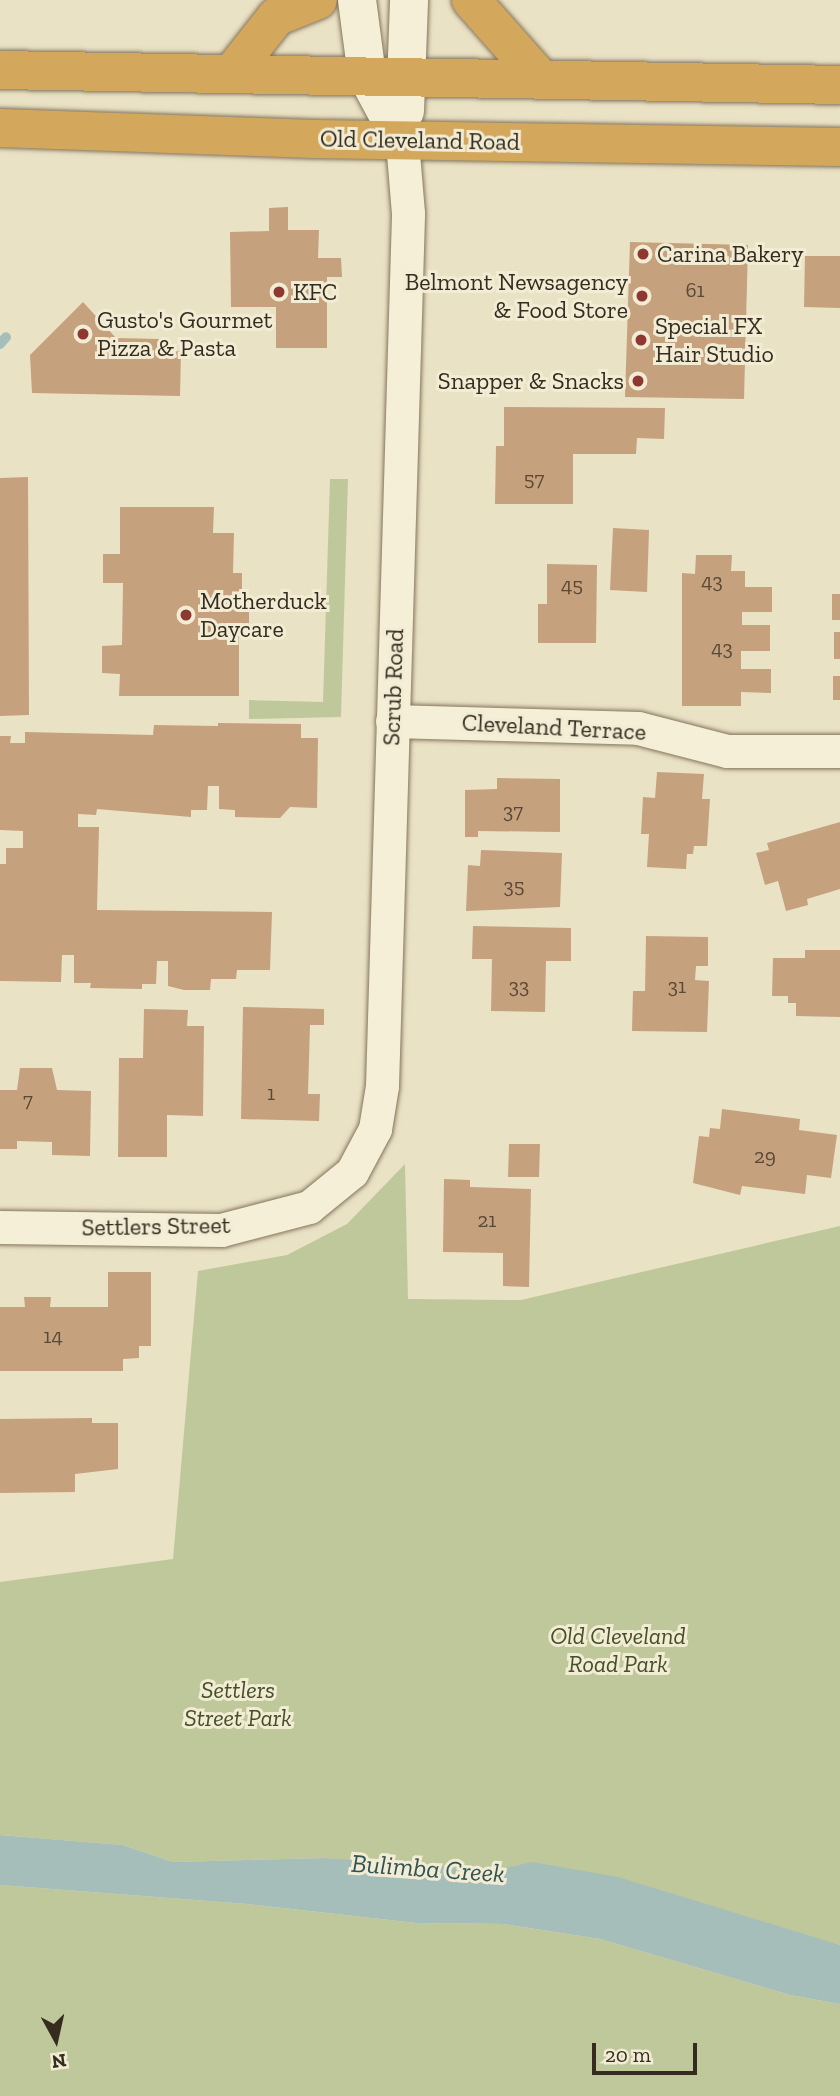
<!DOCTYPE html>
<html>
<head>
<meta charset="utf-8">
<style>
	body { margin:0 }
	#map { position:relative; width:840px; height:2096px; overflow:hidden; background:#eae2c5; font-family:"Zilla Slab",serif }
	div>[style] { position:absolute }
	.green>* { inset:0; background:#bfc89a }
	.water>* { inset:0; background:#a6beb9 }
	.stream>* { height:10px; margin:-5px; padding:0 5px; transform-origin:5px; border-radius:5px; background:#a6beb9 }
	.building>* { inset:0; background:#c5a17e }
	.roads { filter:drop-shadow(0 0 2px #84755d) drop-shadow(0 0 2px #84755d) }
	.street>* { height:33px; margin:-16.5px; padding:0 16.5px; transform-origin:16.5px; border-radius:16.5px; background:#f6efd8 }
	.secondary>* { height:38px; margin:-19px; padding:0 19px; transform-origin:19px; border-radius:19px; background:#f6efd8 }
	.highway>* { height:38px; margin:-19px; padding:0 19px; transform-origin:19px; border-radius:19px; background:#d3a85d }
	.dots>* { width:19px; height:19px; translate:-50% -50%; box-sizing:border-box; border:4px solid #f2ecd4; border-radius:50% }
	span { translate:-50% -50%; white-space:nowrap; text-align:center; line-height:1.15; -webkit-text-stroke:6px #f2ecd4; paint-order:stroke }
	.number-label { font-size:21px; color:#594937 }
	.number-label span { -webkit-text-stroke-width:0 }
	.street-label { font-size:24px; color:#352c1f }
	.poi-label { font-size:24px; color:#352c1f }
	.left { translate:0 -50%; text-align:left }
	.right { translate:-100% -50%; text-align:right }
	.park-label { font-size:24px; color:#435028; font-style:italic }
	.water-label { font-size:26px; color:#305354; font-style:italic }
	.north { position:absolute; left:21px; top:2005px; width:70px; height:70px; -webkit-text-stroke:5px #f2ecd4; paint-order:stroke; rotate:172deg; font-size:19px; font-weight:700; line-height:28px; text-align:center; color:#352c1f }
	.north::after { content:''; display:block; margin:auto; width:24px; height:32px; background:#352c1f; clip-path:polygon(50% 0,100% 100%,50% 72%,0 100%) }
	.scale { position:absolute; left:592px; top:2043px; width:105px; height:32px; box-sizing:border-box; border:4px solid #352c1f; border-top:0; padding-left:9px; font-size:21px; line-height:24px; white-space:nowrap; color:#352c1f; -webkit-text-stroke:5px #f2ecd4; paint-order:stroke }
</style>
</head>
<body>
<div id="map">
	<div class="green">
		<div style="clip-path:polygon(330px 479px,348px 479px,341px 717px,249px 719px,249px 700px,323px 702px)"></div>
		<div style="clip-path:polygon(405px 1164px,408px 1299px,521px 1300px,840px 1226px,840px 1945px,532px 1863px,480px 1874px,325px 1858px,173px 1862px,123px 1845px,0 1835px,0 1582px,173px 1559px,198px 1271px,287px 1255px,347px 1224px)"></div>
		<div style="clip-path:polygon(0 1885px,247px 1904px,416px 1923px,503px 1924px,600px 1939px,790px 1995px,840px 2004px,840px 2096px,0 2096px)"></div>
	</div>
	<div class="water">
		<div style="clip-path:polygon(0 1835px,123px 1845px,173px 1862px,325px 1858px,446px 1867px,480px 1874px,532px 1862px,618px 1877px,840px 1945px,840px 2004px,790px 1995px,600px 1939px,503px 1924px,416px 1923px,247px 1904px,0 1885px)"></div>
	</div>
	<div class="stream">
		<div style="left:0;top:344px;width:9px;rotate:-49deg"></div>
	</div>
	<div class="building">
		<div style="clip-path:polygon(288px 207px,288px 230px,319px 230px,318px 258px,341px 258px,342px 277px,327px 277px,327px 348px,276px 348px,276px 307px,231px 307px,230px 232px,269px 231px,269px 208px)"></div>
		<div style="clip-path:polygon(630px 242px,748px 245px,744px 399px,625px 397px)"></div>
		<div style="clip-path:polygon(805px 256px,840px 256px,840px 308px,804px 307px)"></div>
		<div style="clip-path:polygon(83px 302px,116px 338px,159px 339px,160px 350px,181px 351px,180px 396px,32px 393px,30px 355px)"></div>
		<div style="clip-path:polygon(504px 407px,665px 408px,664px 439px,637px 438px,636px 454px,573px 454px,573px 504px,495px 504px,496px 446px,504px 446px)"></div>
		<div style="clip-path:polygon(28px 477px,29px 715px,0 716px,0 478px)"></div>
		<div style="clip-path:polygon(120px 507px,214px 507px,213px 533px,234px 533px,233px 573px,242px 573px,242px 600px,249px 600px,249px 630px,239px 631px,239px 696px,119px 696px,120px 674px,102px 673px,102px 646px,122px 645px,123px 583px,103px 583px,103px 554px,120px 554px)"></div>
		<div style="clip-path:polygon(613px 528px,649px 530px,647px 592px,610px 590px)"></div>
		<div style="clip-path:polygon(696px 555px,732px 555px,731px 571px,745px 571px,745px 587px,772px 587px,772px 612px,742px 612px,742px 625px,770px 625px,770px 651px,741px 651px,741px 669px,771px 669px,771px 693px,741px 692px,741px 706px,682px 706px,682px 573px,695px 574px)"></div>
		<div style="clip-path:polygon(547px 564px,597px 565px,596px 643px,538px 643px,538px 604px,547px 604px)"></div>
		<div style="clip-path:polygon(832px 594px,840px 594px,840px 620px,832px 620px)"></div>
		<div style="clip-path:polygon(834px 632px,840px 632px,840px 659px,834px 659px)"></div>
		<div style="clip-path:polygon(833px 676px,840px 676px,840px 700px,833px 700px)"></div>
		<div style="clip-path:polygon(218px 723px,301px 724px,301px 738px,318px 738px,317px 808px,290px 807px,280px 818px,235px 817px,235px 810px,219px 809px,219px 786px,208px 786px,207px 810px,191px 810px,191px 817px,97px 809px,96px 815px,78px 814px,78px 827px,99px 827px,97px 910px,272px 912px,270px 970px,237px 970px,236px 979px,211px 979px,210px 990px,184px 990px,168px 986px,168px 961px,157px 961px,156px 984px,142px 984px,142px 989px,90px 988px,91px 983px,74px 983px,74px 955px,62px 955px,61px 982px,0 981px,0 864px,6px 864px,6px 848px,23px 848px,23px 831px,0 830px,0 736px,11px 736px,10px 743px,25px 743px,25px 732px,153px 735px,154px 725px,218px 726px)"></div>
		<div style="clip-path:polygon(657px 772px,704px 774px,702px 799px,710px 799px,707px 846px,694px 846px,693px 854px,687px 854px,686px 869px,647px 867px,649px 834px,641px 834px,643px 797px,655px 798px)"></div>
		<div style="clip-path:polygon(497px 778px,560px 779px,560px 832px,478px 831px,478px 837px,465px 837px,465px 790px,497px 789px)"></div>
		<div style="clip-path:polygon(840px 822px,840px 889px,807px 899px,808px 905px,786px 911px,778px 881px,765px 885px,756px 853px,769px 850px,767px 843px)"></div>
		<div style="clip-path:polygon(481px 850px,562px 853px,560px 907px,466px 911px,468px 865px,480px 866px)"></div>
		<div style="clip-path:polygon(473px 926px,571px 928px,571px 961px,546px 961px,545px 1012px,491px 1011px,492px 959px,472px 959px)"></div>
		<div style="clip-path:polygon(646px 936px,708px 937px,708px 966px,696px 966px,695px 980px,709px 981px,707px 1032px,632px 1031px,633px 991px,645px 991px)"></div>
		<div style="clip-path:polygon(805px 950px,840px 950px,840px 1017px,796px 1016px,796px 1003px,788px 1003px,788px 996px,772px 996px,773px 958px,805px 958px)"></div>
		<div style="clip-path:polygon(243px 1007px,324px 1009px,324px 1025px,310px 1025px,308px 1094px,320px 1094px,319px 1121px,241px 1119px)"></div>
		<div style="clip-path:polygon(144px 1009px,188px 1010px,187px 1026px,204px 1026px,203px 1116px,167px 1115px,167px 1157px,118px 1157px,119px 1058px,143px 1058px)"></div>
		<div style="clip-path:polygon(20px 1068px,52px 1068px,57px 1090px,91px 1091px,90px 1156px,52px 1155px,52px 1142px,17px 1141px,17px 1149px,0 1149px,0 1090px,17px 1090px)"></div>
		<div style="clip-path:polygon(722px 1109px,800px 1119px,799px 1130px,837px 1135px,831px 1178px,807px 1175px,805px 1194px,742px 1186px,740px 1195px,693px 1183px,699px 1136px,709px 1137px,710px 1128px,720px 1129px)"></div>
		<div style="clip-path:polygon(509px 1144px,540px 1144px,539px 1177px,508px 1177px)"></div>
		<div style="clip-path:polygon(444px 1179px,470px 1180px,470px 1187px,531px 1189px,529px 1287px,503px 1286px,503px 1253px,443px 1252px)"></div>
		<div style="clip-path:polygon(108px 1272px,151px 1272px,151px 1346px,139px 1346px,139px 1358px,123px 1359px,123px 1371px,0 1371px,0 1307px,25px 1307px,24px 1297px,51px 1297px,50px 1307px,108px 1307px)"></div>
		<div style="clip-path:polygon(92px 1418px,92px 1423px,118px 1423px,118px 1469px,75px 1474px,75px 1492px,0 1493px,0 1419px)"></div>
	</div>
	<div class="roads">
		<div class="street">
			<div style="left:392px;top:721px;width:246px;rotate:1.6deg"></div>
			<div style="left:638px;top:728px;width:92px;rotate:14.5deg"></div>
			<div style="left:727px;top:751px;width:113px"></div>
			<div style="left:0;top:1227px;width:221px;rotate:0.8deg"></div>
			<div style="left:221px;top:1230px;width:91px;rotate:-14.6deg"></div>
			<div style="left:309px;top:1207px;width:55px;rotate:-39.1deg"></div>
			<div style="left:352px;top:1172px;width:49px;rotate:-61.9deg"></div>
			<div style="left:375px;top:1129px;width:44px;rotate:-80.8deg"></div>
			<div style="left:382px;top:1086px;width:873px;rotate:-88.29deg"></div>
			<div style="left:408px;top:213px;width:72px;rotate:-94.8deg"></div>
		</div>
		<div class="secondary">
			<div style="left:357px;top:0;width:77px;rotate:82.5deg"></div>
			<div style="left:367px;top:76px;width:74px;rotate:61.7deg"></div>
			<div style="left:405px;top:111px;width:111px;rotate:-87.9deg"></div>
		</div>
		<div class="highway">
			<div style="left:471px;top:0;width:104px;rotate:48.5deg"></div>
			<div style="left:0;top:70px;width:840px;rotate:1.02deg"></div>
			<div style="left:232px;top:73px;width:71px;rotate:-51.8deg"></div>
			<div style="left:276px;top:17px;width:45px;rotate:-22deg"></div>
			<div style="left:0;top:128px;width:314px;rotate:2deg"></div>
			<div style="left:314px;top:139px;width:526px;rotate:0.87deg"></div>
		</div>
	</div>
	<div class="dots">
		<div style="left:643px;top:254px;background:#8e3832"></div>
		<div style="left:279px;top:292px;background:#8e3832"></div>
		<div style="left:642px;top:296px;background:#8e3832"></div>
		<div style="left:83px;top:334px;background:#8e3832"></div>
		<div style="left:641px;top:340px;background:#8e3832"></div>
		<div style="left:638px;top:381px;background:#8e3832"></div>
		<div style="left:186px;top:615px;background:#8e3832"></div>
	</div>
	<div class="number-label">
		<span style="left:695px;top:290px">61</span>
		<span style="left:534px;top:479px">57</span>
		<span style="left:712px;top:581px">43</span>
		<span style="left:572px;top:585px">45</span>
		<span style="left:722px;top:648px">43</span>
		<span style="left:513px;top:811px">37</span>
		<span style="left:514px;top:886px">35</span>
		<span style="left:519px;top:986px">33</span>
		<span style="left:677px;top:986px">31</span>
		<span style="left:271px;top:1093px">1</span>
		<span style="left:28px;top:1100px">7</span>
		<span style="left:765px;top:1156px">29</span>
		<span style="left:487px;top:1220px">21</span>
		<span style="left:53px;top:1336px">14</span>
	</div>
	<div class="street-label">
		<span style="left:420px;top:140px;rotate:1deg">Old Cleveland Road</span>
		<span style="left:393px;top:687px;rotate:-88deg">Scrub Road</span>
		<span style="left:554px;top:727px;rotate:3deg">Cleveland Terrace</span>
		<span style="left:156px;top:1226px;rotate:-1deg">Settlers Street</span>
	</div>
	<div class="poi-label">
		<span class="left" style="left:657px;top:254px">Carina Bakery</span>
		<span class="right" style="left:628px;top:296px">Belmont Newsagency<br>&amp; Food Store</span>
		<span class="left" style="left:293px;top:292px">KFC</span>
		<span class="left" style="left:97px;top:334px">Gusto's Gourmet<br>Pizza &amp; Pasta</span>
		<span class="left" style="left:655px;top:340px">Special FX<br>Hair Studio</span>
		<span class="right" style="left:624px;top:381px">Snapper &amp; Snacks</span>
		<span class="left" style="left:200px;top:615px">Motherduck<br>Daycare</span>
	</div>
	<div class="park-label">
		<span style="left:618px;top:1650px">Old Cleveland<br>Road Park</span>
		<span style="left:238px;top:1704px">Settlers<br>Street Park</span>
	</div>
	<div class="water-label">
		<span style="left:428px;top:1869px;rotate:4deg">Bulimba Creek</span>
	</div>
	<div class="north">N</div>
	<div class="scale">20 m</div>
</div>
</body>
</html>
